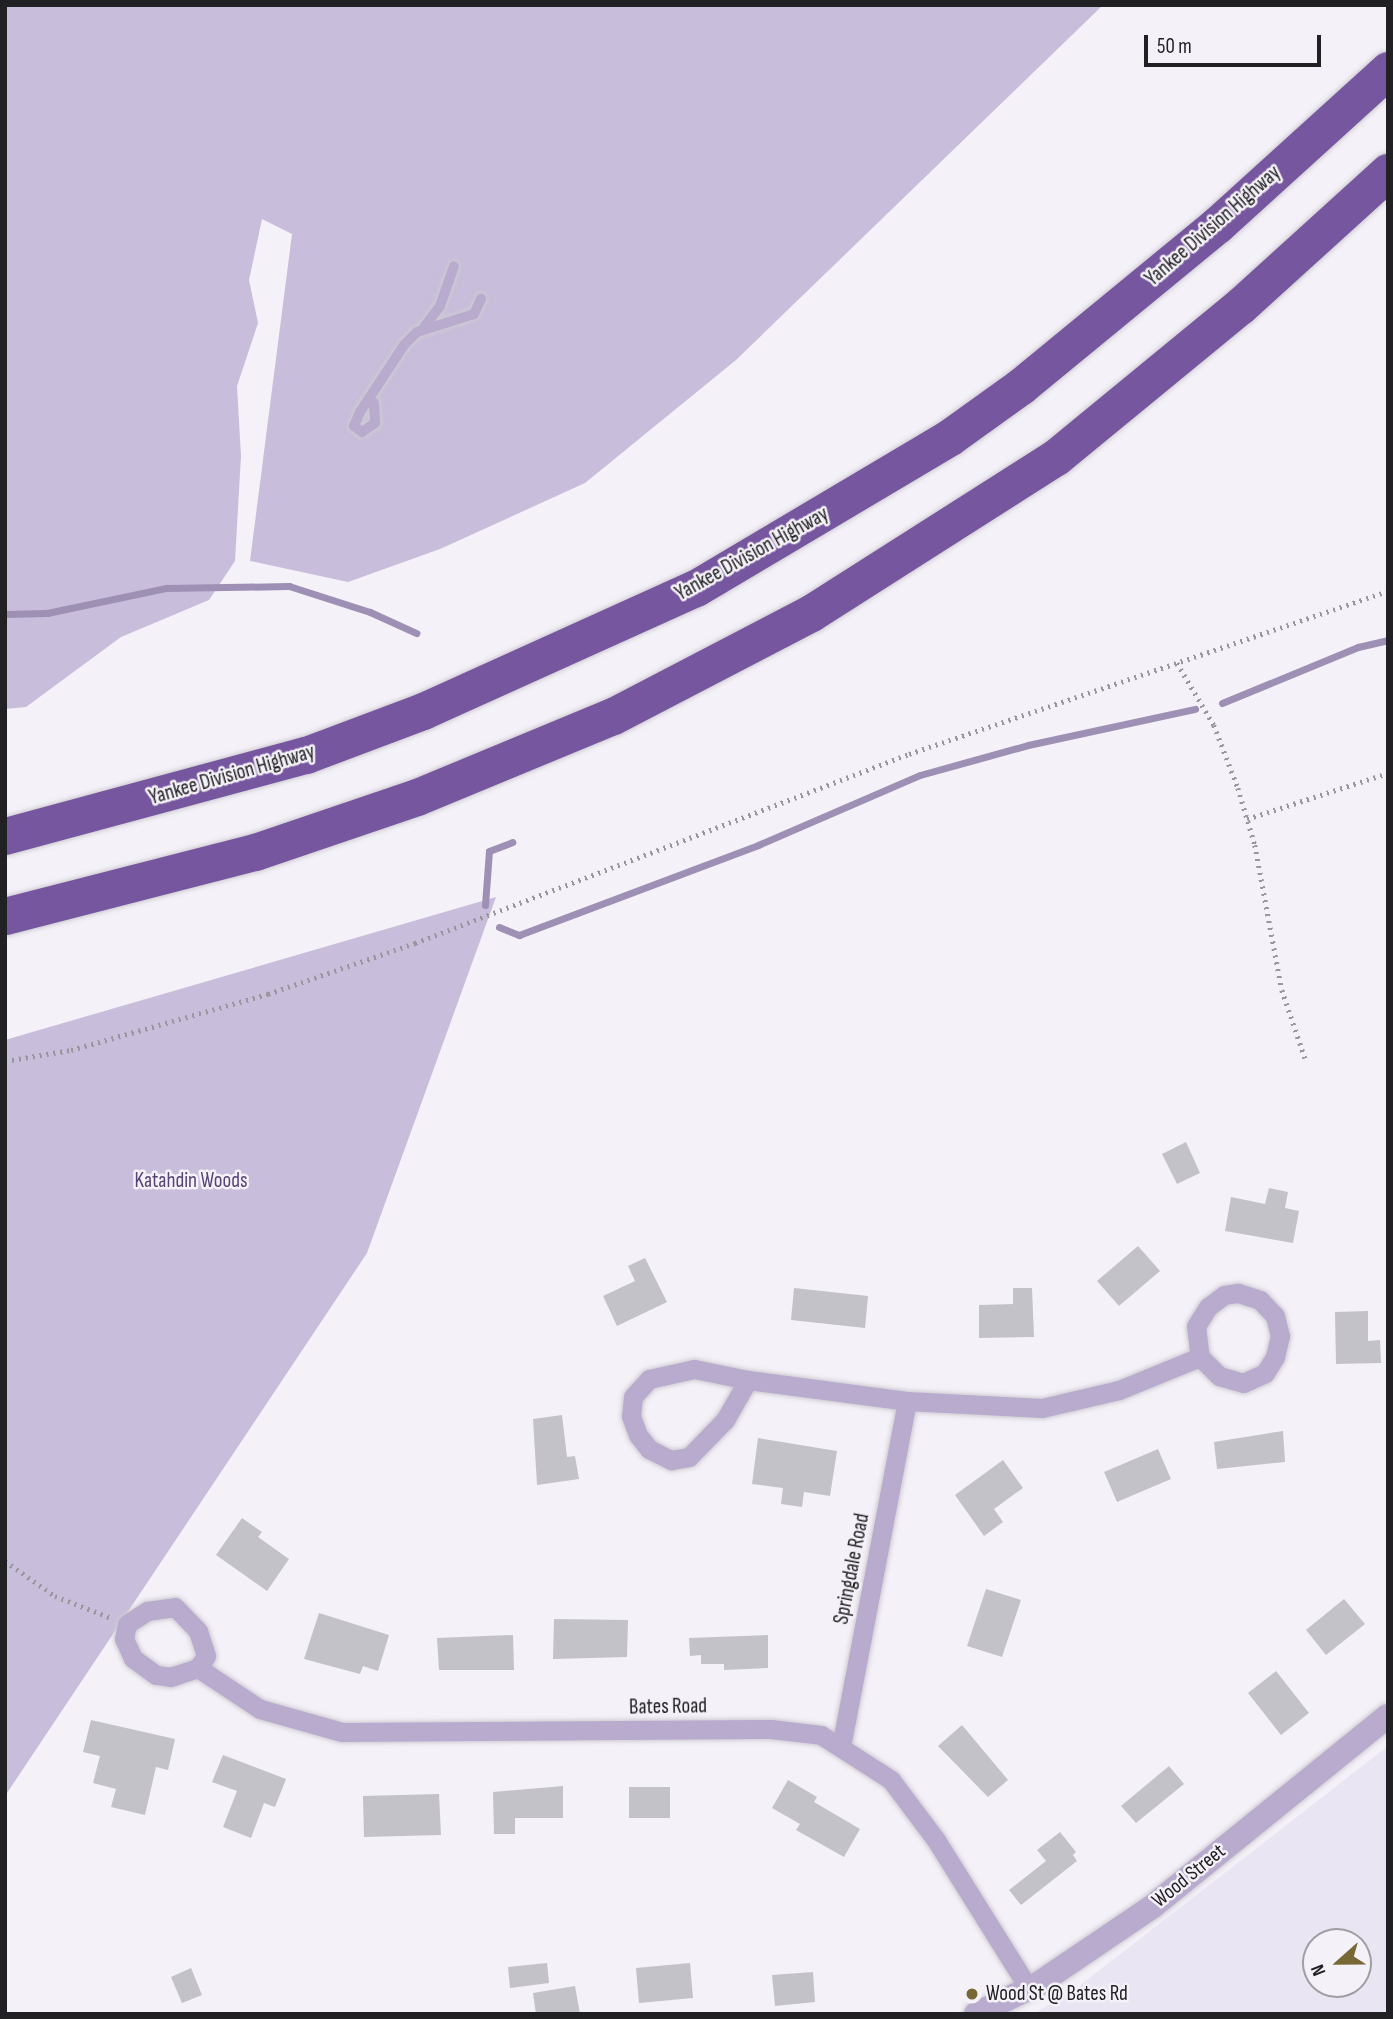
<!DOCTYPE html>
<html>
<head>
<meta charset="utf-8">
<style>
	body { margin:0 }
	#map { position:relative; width:1393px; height:2019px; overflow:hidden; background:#f4f1f8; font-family:"Sofia Sans Condensed",sans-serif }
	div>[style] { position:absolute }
	.built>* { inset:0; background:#eae5f3 }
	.green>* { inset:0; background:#c8bdda }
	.stream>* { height:7px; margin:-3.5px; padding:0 3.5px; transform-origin:3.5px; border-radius:3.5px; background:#9e90b4 }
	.building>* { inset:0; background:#c4c2c9 }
	.path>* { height:4.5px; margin-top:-2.25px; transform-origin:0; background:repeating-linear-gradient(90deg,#99979c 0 2px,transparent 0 7px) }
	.roads { filter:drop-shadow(0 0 2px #cecbd2) drop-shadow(0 0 2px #cecbd2) }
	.service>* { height:10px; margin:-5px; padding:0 5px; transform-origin:5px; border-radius:5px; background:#b8abce }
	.minor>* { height:19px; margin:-9.5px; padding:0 9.5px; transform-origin:9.5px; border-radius:9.5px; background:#b8abce }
	.tertiary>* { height:24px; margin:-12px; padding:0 12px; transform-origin:12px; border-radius:12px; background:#b8abce }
	.motorway>* { height:37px; margin:-18.5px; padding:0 18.5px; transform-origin:18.5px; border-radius:18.5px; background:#76569f }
	.dots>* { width:19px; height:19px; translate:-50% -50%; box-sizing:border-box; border:4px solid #f4f1f8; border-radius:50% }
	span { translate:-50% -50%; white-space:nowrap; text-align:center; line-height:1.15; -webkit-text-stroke:5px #f4f1f8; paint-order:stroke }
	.street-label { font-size:21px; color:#212023 }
	.park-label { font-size:21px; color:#584376 }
	.poi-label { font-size:21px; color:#212023 }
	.left { translate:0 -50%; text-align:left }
	.frame { position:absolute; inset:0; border:7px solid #212023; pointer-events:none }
	.north { position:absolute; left:1302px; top:1928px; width:70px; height:70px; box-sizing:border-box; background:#f4f1f8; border:2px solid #a09da3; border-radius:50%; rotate:249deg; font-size:19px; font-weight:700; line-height:28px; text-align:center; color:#212023 }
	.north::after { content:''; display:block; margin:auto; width:24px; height:32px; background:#776835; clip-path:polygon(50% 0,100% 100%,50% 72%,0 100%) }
	.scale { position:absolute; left:1144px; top:35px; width:177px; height:32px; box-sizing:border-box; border:4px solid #212023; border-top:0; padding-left:9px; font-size:21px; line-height:24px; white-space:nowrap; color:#212023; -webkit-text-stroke:5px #f4f1f8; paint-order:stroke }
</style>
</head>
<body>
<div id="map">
	<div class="built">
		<div style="clip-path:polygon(evenodd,1388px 1746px,1388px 2014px,1033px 2014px,1074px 1990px,1388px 1746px,1316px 1942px,1358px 1942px,1358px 1984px,1316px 1984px,1316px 1942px)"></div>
	</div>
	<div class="green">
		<div style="clip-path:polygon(5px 5px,1103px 5px,736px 360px,585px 483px,440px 549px,348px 582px,250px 561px,292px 234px,262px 219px,249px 280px,258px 323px,237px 386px,241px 456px,235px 561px,209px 600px,121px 637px,26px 707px,5px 709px)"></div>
		<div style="clip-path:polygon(496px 897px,367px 1253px,5px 1796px,5px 1040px)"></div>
	</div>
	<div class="stream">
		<div style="left:5px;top:614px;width:42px;rotate:-1.4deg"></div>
		<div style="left:47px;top:613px;width:122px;rotate:-11.9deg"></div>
		<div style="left:166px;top:588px;width:123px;rotate:-0.9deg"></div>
		<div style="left:289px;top:586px;width:85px;rotate:17.8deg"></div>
		<div style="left:370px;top:612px;width:51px;rotate:24.5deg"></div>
		<div style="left:1222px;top:703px;width:147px;rotate:-22.4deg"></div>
		<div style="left:1358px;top:647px;width:31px;rotate:-13deg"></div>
		<div style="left:485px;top:905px;width:54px;rotate:-85.8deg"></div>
		<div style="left:489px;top:851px;width:25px;rotate:-21deg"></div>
		<div style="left:499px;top:927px;width:22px;rotate:22deg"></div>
		<div style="left:519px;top:935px;width:255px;rotate:-20.6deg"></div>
		<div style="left:758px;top:845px;width:176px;rotate:-23.4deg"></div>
		<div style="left:920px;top:775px;width:112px;rotate:-15.5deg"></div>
		<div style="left:1028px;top:745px;width:171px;rotate:-12.2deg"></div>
	</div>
	<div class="building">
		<div style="clip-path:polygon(1186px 1142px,1200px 1173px,1177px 1184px,1162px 1154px)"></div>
		<div style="clip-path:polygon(1269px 1188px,1288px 1192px,1285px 1208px,1299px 1211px,1293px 1243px,1225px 1231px,1231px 1197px,1265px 1204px)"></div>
		<div style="clip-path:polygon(1138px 1246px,1160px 1271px,1119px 1306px,1097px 1281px)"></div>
		<div style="clip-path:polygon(645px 1258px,667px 1302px,617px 1326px,603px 1296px,635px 1281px,628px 1266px)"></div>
		<div style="clip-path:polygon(794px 1288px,868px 1296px,865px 1328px,791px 1320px)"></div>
		<div style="clip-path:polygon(1013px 1288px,1032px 1288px,1034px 1337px,979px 1338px,979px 1305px,1013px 1304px)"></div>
		<div style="clip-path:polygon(1368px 1311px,1368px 1341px,1380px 1340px,1381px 1363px,1336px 1364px,1335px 1312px)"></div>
		<div style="clip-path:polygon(562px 1415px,567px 1457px,575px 1456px,579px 1479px,537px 1485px,533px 1419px)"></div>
		<div style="clip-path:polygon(1283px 1431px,1285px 1462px,1217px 1469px,1214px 1442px)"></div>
		<div style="clip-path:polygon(758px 1438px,837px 1451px,830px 1496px,804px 1492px,802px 1507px,781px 1504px,783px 1488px,752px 1484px)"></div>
		<div style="clip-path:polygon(1158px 1449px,1171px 1479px,1117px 1502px,1104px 1472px)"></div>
		<div style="clip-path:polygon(1003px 1460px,1023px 1488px,994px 1509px,1003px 1522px,984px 1536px,955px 1495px)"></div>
		<div style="clip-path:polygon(242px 1518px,262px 1532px,258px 1537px,289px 1559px,267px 1591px,216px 1555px)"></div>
		<div style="clip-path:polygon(986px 1589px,1021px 1600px,1002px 1657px,967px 1646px)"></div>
		<div style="clip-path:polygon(1344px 1599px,1365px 1624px,1326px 1655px,1306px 1630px)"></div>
		<div style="clip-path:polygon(319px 1613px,389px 1635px,378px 1671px,363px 1666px,360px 1674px,304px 1659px)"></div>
		<div style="clip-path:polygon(554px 1619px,628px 1620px,627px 1657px,553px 1659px)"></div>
		<div style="clip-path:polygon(513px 1635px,514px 1670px,439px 1670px,437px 1638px)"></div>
		<div style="clip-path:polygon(768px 1635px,768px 1668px,724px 1670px,724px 1664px,701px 1664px,701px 1655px,690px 1656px,689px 1638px)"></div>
		<div style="clip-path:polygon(1276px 1671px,1309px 1713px,1281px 1735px,1248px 1693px)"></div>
		<div style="clip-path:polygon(91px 1720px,175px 1739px,168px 1770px,156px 1767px,145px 1815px,111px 1807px,116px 1789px,93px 1783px,100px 1756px,83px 1752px)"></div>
		<div style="clip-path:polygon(962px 1725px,1008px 1780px,988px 1797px,938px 1746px)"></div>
		<div style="clip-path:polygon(223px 1755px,286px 1779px,275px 1807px,264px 1803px,251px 1838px,223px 1827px,237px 1791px,212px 1782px)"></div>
		<div style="clip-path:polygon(1169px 1766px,1184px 1784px,1136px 1823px,1121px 1806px)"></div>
		<div style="clip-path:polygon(788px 1780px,817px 1797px,814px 1802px,860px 1829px,844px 1857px,796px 1830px,800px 1824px,772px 1808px)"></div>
		<div style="clip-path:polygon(563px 1786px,563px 1818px,515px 1818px,515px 1834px,494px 1834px,493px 1792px)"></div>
		<div style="clip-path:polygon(629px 1787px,670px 1787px,670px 1818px,629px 1818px)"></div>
		<div style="clip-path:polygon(439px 1794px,441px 1835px,364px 1837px,363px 1796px)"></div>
		<div style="clip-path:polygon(1060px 1832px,1076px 1852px,1073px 1855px,1077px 1861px,1021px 1905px,1009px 1890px,1046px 1861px,1037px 1850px)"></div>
		<div style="clip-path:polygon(547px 1963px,549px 1983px,510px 1988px,508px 1967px)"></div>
		<div style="clip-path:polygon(690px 1963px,693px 1998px,639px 2003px,636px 1968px)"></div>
		<div style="clip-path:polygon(191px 1968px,202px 1995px,182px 2003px,171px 1977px)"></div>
		<div style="clip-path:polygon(813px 1972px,815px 2002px,775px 2006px,772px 1975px)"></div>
		<div style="clip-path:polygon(575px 1986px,580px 2014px,536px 2014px,533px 1993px)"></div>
	</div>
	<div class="path">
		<div style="left:1177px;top:663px;width:72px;rotate:59.2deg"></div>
		<div style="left:1214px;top:725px;width:67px;rotate:69.1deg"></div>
		<div style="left:1238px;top:788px;width:59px;rotate:73.4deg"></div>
		<div style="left:1255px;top:845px;width:147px;rotate:79.5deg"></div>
		<div style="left:1282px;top:990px;width:72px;rotate:71.3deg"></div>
		<div style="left:1247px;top:819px;width:148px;rotate:-18.1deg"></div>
		<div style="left:5px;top:1061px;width:67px;rotate:-9.5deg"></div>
		<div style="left:71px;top:1050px;width:205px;rotate:-15.9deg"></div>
		<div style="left:268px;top:994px;width:156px;rotate:-19.1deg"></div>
		<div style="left:415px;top:943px;width:529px;rotate:-20.94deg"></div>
		<div style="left:909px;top:754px;width:506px;rotate:-18.79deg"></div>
		<div style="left:5px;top:1561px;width:61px;rotate:35deg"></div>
		<div style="left:55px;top:1596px;width:58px;rotate:21.3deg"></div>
	</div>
	<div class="roads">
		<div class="service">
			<div style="left:422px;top:330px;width:30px;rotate:-53deg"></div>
			<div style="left:440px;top:306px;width:42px;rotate:-70.7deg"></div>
			<div style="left:374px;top:403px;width:20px;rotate:87deg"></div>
			<div style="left:375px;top:423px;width:16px;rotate:145deg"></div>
			<div style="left:362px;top:432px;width:10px;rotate:-143deg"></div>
			<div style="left:354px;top:426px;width:15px;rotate:-67deg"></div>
			<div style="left:360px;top:412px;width:80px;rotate:-56.7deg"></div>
			<div style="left:404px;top:345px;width:18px;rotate:-45deg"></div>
			<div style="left:417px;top:332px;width:60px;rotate:-17.5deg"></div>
			<div style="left:474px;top:314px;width:17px;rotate:-65deg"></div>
		</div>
		<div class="minor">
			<div style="left:748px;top:1380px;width:55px;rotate:-168.5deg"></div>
			<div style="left:694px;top:1369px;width:46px;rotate:167.5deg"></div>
			<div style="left:649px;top:1379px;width:24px;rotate:132deg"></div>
			<div style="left:633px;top:1397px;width:19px;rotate:96deg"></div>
			<div style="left:631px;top:1416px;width:20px;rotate:70deg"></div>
			<div style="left:638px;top:1435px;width:18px;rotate:52deg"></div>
			<div style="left:649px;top:1449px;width:25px;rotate:27deg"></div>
			<div style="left:671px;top:1460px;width:18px;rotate:-9deg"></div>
			<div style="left:689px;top:1457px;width:52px;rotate:-45.8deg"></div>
			<div style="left:725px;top:1420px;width:46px;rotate:-60.1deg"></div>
			<div style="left:748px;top:1380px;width:160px;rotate:7.5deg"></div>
			<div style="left:907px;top:1401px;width:351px;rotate:100.8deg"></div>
			<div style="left:907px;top:1401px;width:135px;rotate:3deg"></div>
			<div style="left:1042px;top:1408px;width:79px;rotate:-13.2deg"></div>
			<div style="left:1119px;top:1390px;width:87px;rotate:-22.2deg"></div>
			<div style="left:1200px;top:1357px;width:27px;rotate:45deg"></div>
			<div style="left:1219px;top:1376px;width:25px;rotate:16deg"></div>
			<div style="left:1243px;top:1383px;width:24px;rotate:-24deg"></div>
			<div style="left:1265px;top:1373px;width:19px;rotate:-58deg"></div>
			<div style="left:1275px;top:1357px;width:22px;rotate:-77deg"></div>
			<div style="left:1280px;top:1336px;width:21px;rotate:-104deg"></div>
			<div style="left:1275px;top:1316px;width:22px;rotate:-133deg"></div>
			<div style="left:1260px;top:1300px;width:23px;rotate:-162deg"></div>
			<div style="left:1238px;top:1293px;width:14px;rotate:172deg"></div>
			<div style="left:1224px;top:1295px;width:20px;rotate:143deg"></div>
			<div style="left:1208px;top:1307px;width:22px;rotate:122deg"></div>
			<div style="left:1196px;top:1326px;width:31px;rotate:83deg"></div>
			<div style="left:198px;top:1668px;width:28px;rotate:162deg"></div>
			<div style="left:171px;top:1677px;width:15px;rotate:-172deg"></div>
			<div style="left:156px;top:1675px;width:29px;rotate:-144deg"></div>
			<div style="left:133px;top:1658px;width:21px;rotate:-115deg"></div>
			<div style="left:124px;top:1639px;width:15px;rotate:-79deg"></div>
			<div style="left:127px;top:1624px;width:24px;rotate:-33deg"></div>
			<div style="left:147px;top:1611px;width:28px;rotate:-8deg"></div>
			<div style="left:175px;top:1607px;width:33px;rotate:46deg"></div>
			<div style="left:198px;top:1631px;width:26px;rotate:72deg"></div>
			<div style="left:206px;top:1656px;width:14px;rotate:124deg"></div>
			<div style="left:198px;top:1668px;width:74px;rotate:33.5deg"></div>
			<div style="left:260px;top:1709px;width:85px;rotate:15.7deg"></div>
			<div style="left:342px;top:1732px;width:429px;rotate:-0.4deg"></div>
			<div style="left:771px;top:1729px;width:50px;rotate:6.8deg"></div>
			<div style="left:821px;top:1735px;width:83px;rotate:32.7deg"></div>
			<div style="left:891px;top:1780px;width:75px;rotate:53.1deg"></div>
			<div style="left:936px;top:1840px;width:176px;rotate:58deg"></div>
		</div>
		<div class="tertiary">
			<div style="left:976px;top:2014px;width:69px;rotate:-25.8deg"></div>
			<div style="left:1038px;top:1984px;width:139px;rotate:-34.1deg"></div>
			<div style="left:1153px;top:1906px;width:302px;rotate:-39deg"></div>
		</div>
		<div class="motorway">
			<div style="left:5px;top:836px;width:312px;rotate:-15.1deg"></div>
			<div style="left:306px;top:755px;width:125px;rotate:-20.6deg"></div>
			<div style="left:423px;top:711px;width:299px;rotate:-24.3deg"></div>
			<div style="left:696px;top:588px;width:295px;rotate:-30.7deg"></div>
			<div style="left:950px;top:437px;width:87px;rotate:-35.7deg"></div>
			<div style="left:1021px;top:386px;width:254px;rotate:-39.4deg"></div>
			<div style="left:1217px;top:225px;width:231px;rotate:-42.2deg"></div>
			<div style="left:5px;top:916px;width:258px;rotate:-14.4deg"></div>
			<div style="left:255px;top:852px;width:171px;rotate:-18.8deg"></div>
			<div style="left:417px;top:797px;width:212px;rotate:-22.5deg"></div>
			<div style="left:613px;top:716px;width:223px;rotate:-27.5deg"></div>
			<div style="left:811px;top:613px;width:290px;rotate:-32.5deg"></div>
			<div style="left:1056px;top:457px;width:238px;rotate:-39.4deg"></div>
			<div style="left:1240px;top:306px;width:200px;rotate:-42.2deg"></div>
		</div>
	</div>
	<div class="dots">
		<div style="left:972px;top:1994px;background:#776835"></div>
	</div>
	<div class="street-label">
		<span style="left:1213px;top:226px;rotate:-41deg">Yankee Division Highway</span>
		<span style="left:752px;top:554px;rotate:-29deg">Yankee Division Highway</span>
		<span style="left:232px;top:775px;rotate:-16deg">Yankee Division Highway</span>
		<span style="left:852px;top:1569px;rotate:-79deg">Springdale Road</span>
		<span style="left:668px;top:1707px;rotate:-1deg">Bates Road</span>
		<span style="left:1189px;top:1876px;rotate:-39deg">Wood Street</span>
	</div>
	<div class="park-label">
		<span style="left:191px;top:1181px">Katahdin Woods</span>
	</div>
	<div class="poi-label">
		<span class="left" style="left:986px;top:1994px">Wood St @ Bates Rd</span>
	</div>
	<div class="frame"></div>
	<div class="north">N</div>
	<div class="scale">50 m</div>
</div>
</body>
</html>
